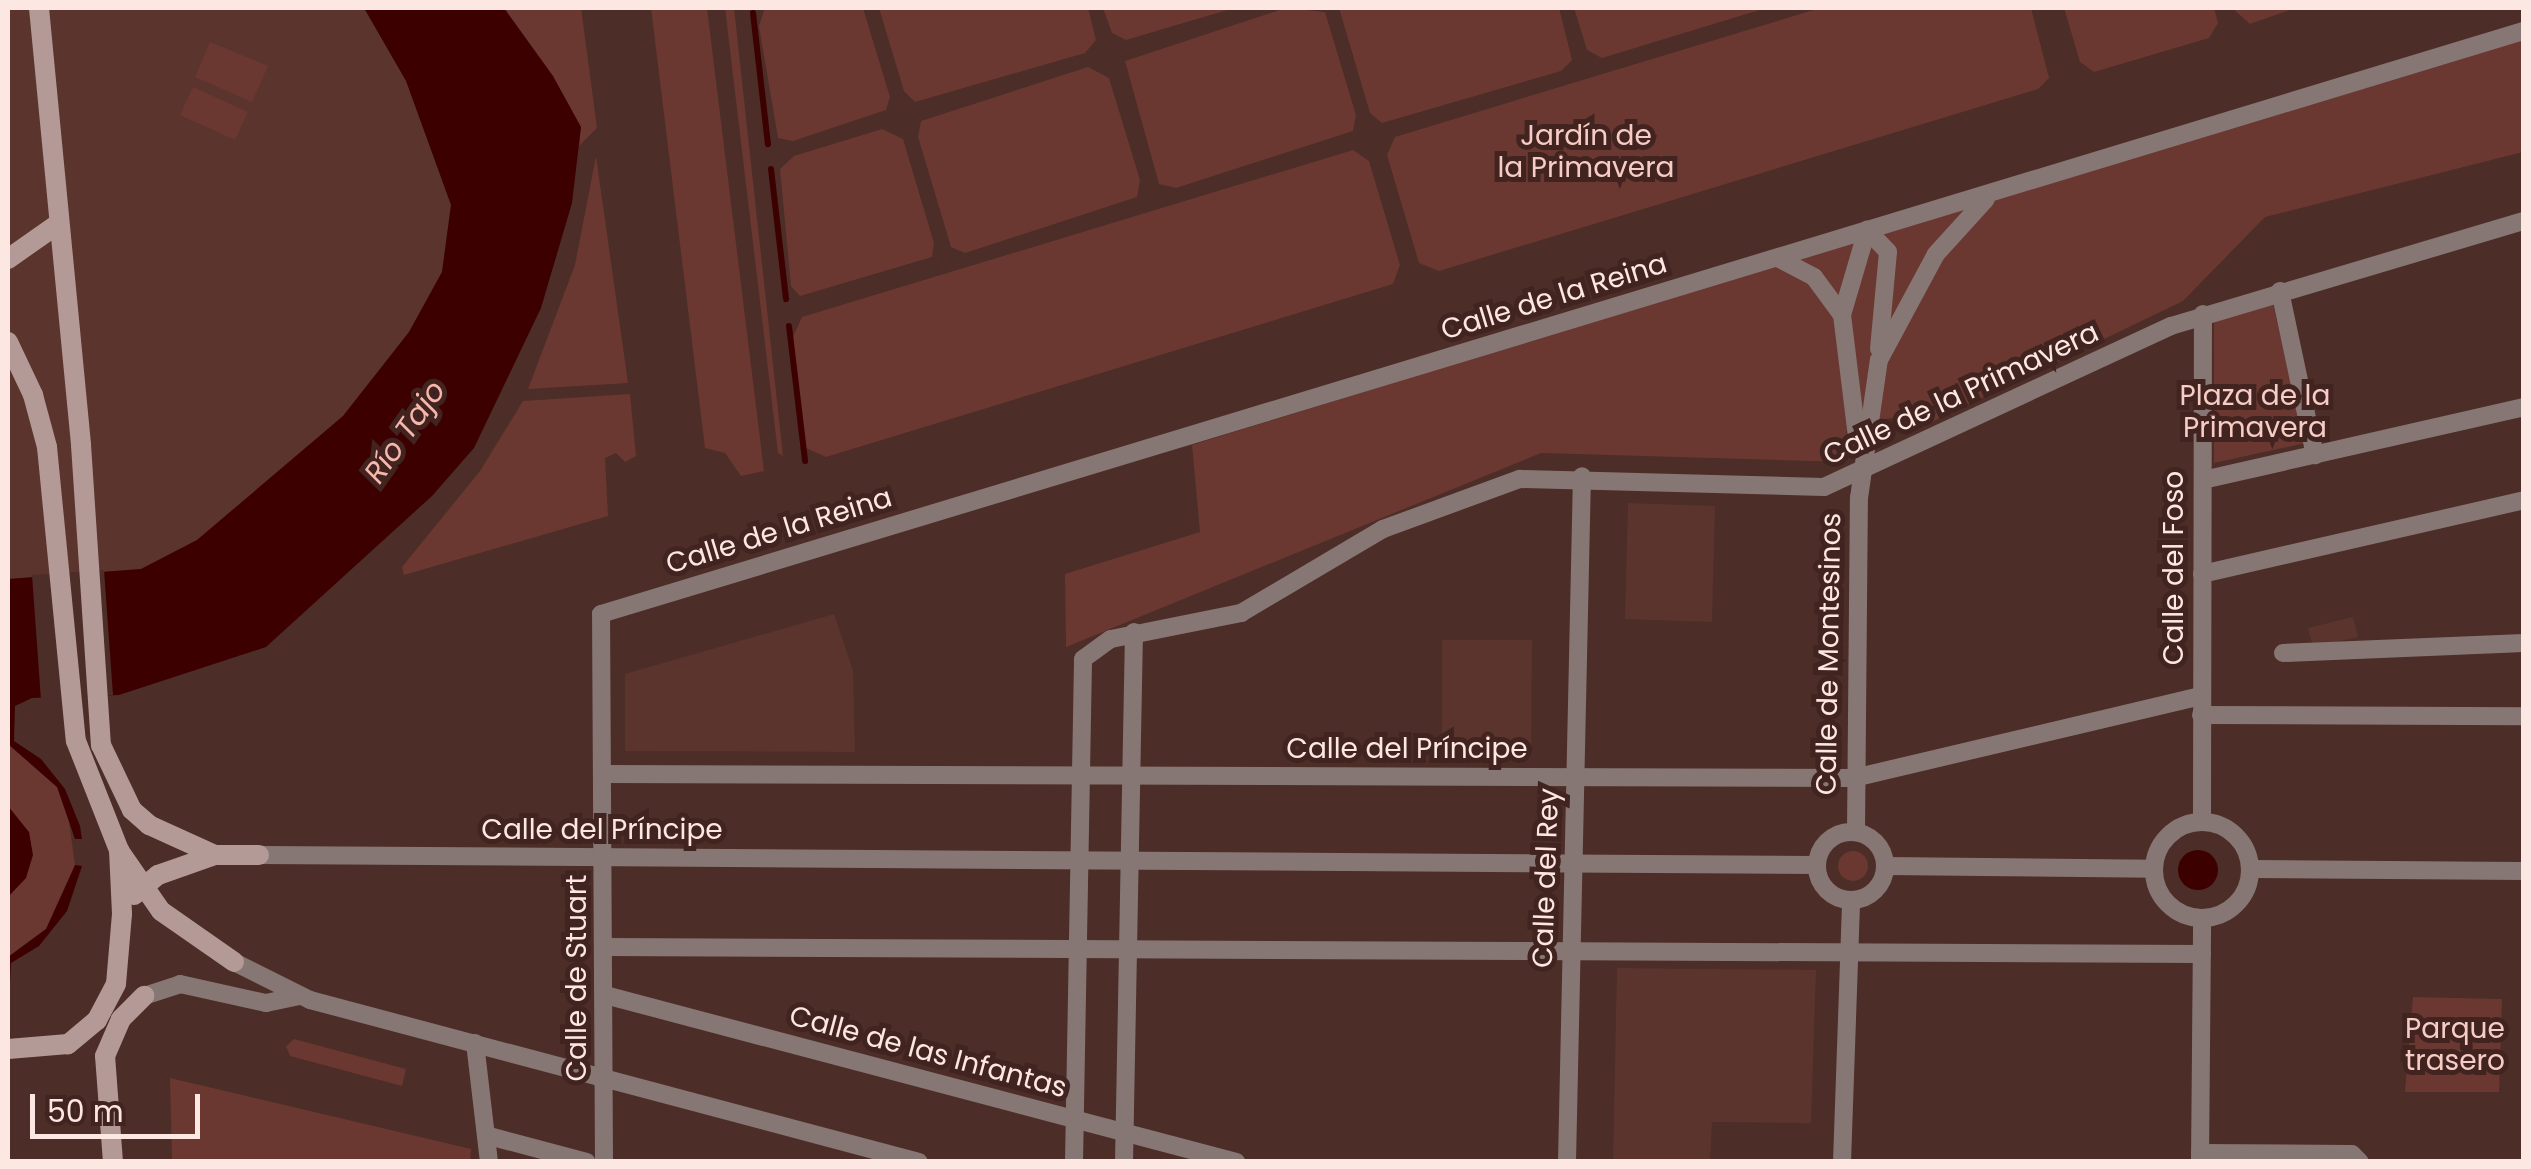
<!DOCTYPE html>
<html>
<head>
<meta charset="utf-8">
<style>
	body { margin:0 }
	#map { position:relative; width:2531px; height:1169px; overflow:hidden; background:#4c2d28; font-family:Poppins,sans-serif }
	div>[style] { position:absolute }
	.built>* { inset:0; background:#5b342e }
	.green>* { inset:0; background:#6a3831 }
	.round { border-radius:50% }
	.water>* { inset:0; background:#3d0000 }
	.pier>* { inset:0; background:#4c2d28 }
	.stream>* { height:6px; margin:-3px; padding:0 3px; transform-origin:3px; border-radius:3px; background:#3d0000 }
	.street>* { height:18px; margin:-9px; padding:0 9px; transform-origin:9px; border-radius:9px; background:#877774 }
	.street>.ring { margin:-9px; padding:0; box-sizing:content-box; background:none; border:18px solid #877774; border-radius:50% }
	.secondary>* { height:20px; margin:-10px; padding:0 10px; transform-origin:10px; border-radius:10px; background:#b49a96 }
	span { translate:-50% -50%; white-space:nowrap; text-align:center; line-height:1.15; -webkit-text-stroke:10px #41231f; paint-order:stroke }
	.park-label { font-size:28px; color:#f7ccc5 }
	.street-label { font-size:28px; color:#fce7e3 }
	.water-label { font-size:30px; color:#f5b7ac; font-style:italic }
	.frame { position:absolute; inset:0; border:10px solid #fce7e3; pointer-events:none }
	.scale { position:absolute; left:30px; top:1094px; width:170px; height:45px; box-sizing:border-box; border:5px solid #fce7e3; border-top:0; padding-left:12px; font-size:30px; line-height:35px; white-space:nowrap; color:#fce7e3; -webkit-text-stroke:8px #41231f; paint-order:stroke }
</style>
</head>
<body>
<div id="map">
	<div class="built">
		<div style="clip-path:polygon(8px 8px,364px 8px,407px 81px,451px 204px,442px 272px,409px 332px,343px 416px,246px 505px,197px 540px,141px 569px,8px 579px)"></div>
		<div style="clip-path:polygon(1628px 503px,1715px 506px,1712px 622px,1625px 619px)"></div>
		<div style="clip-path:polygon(834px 614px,853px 670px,855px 752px,625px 751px,625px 674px)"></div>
		<div style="clip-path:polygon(2353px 617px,2358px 637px,2313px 647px,2308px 628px)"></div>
		<div style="clip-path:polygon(1442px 640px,1532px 640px,1531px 757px,1442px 756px)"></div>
		<div style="clip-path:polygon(1617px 968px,1816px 970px,1811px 1123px,1712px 1122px,1710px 1161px,1613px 1161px)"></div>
	</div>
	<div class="green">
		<div style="clip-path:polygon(504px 8px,581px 8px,597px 128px,579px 146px,581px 127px)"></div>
		<div style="clip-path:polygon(651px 8px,707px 8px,764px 471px,741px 476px,725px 453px,705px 448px)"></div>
		<div style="clip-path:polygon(725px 8px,734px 8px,783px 456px,778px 453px)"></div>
		<div style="clip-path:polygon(765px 8px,863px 8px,890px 97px,886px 110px,793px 141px,778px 138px,759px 26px)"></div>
		<div style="clip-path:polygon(879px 8px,1088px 8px,1096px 40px,1085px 53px,915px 102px,904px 91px)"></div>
		<div style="clip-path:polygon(1103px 8px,1234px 8px,1126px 40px,1112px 33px)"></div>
		<div style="clip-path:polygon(1286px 8px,1325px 12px,1356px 115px,1353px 131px,1176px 188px,1159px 184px,1125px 61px)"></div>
		<div style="clip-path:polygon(1339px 8px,1559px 8px,1572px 60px,1561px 71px,1382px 123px,1370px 113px)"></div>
		<div style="clip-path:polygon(1574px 8px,1766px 8px,1602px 58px,1587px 50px)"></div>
		<div style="clip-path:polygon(1820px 8px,2031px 8px,2049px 78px,2038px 89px,1439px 271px,1419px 263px,1387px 155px,1395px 137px)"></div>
		<div style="clip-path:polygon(2064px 8px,2214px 8px,2218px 23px,2209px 38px,2094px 72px,2080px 62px)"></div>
		<div style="clip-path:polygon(2232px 8px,2295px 8px,2250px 24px)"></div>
		<div style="clip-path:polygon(2523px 35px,2523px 152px,2265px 217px,2183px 301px,1913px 431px,1899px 429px,1892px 418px,1847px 424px,1846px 462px,1541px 453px,1066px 647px,1065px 574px,1200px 532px,1192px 445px)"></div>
		<div style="clip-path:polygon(210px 42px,268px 66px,252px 102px,195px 77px)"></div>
		<div style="clip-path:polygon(1088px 67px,1109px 78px,1140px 180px,1137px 197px,965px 253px,951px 247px,918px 137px,921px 121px)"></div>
		<div style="clip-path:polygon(193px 87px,248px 112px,235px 140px,180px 115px)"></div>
		<div style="clip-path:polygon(882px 129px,903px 139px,934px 243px,932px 257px,800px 296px,791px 286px,780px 169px,794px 156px)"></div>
		<div style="clip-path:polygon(1353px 150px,1369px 161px,1400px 265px,1393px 284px,826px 457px,806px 448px,792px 339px,802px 317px)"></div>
		<div style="clip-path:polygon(596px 156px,628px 383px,528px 389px,575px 265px)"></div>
		<div style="clip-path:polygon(2273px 304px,2305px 443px,2214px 463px,2214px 322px)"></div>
		<div style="clip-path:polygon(630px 394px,636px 456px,625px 462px,616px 453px,605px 458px,608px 516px,404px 575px,402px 567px,480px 471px,523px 401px)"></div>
		<div style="clip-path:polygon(8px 744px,57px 787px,67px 807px,75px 865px,66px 897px,46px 929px,8px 957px)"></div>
		<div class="round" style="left:1838px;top:851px;width:30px;height:30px"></div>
		<div style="clip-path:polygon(2413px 997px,2502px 999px,2499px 1092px,2405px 1092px)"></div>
		<div style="clip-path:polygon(294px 1039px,406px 1069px,402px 1086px,290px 1056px,286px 1046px)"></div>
		<div style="clip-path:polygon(170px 1078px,471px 1149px,470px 1161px,172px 1161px)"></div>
	</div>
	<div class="water">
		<div style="clip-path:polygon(364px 8px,504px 8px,553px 76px,581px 127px,572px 203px,541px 308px,474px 448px,432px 496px,266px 647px,119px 695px,32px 698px,15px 706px,14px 741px,41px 759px,65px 789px,80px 826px,82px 839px,75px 839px,57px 787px,8px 744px,8px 579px,141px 569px,197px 540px,343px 416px,409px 332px,442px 272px,451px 205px,406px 81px)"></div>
		<div style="clip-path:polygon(8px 806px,29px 832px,33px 855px,26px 878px,8px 897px)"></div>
		<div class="round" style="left:2178px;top:850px;width:40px;height:40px"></div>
		<div style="clip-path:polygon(75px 865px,82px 866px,67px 911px,39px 946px,11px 963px,8px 1022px,8px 957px,46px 929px)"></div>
	</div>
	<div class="pier">
		<div style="clip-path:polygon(104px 570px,113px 695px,41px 700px,32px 575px)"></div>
	</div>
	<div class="stream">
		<div style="left:753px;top:13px;width:132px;rotate:83.5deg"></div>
		<div style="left:771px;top:169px;width:131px;rotate:83.4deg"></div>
		<div style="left:789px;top:326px;width:136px;rotate:83.2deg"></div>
	</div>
	<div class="street">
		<div style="left:1867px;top:230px;width:30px;rotate:46deg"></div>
		<div style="left:1888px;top:252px;width:97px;rotate:95.3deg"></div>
		<div style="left:1778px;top:258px;width:41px;rotate:27.8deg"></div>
		<div style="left:1814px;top:277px;width:47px;rotate:53.6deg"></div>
		<div style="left:2280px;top:291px;width:168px;rotate:78deg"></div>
		<div style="left:1858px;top:445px;width:131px;rotate:-97deg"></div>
		<div style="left:1842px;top:315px;width:89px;rotate:-73.6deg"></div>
		<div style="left:2203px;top:480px;width:329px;rotate:-12.8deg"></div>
		<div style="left:2202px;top:574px;width:330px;rotate:-12.9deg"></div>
		<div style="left:2283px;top:653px;width:241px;rotate:-2.4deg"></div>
		<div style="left:2201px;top:715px;width:323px;rotate:0.2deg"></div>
		<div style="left:603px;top:774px;width:1251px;rotate:0.18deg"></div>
		<div style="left:1854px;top:778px;width:357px;rotate:-13.3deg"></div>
		<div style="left:2202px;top:821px;width:507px;rotate:-89.89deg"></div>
		<div class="ring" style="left:2154px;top:822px;width:78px;height:78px"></div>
		<div style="left:1856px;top:832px;width:334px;rotate:-89.5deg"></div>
		<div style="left:1859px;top:498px;width:139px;rotate:-81.8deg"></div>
		<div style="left:1879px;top:360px;width:120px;rotate:-61.7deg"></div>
		<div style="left:1936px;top:254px;width:74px;rotate:-47.7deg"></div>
		<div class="ring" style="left:1817px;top:832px;width:50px;height:50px"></div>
		<div style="left:259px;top:855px;width:1558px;rotate:0.37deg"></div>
		<div style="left:1885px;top:866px;width:269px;rotate:0.6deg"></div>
		<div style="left:2250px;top:869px;width:274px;rotate:0.4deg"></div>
		<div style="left:605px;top:947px;width:1597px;rotate:0.25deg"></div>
		<div style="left:234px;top:962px;width:85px;rotate:26.6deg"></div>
		<div style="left:310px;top:1000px;width:630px;rotate:14.9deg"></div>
		<div style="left:605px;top:995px;width:653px;rotate:14.82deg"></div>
		<div style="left:144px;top:996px;width:38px;rotate:-18deg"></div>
		<div style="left:180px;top:984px;width:88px;rotate:12.5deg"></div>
		<div style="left:266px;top:1003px;width:33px;rotate:-12deg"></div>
		<div style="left:475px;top:1043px;width:120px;rotate:83.3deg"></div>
		<div style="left:489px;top:1136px;width:101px;rotate:14.9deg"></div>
		<div style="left:2200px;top:1153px;width:152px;rotate:0.4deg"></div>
		<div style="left:2352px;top:1154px;width:11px;rotate:45deg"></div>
		<div style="left:604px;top:1162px;width:548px;rotate:-90.31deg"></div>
		<div style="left:601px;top:614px;width:2009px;rotate:-16.87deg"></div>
		<div style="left:1074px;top:1162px;width:503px;rotate:-88.97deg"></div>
		<div style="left:1083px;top:659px;width:34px;rotate:-36deg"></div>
		<div style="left:1111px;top:639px;width:133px;rotate:-11.3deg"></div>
		<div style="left:1241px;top:613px;width:165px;rotate:-30.6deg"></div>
		<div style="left:1383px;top:529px;width:146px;rotate:-20.1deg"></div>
		<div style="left:1520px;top:479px;width:304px;rotate:1.5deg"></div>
		<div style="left:1824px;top:487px;width:383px;rotate:-24.9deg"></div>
		<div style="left:2171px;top:326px;width:368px;rotate:-16.6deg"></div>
		<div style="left:1124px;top:1162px;width:530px;rotate:-88.92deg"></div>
		<div style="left:1567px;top:1162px;width:686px;rotate:-88.75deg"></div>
		<div style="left:1842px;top:1162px;width:262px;rotate:-88deg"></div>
		<div style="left:2200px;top:1162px;width:244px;rotate:-89.5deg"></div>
	</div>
	<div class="secondary">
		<div style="left:39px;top:8px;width:439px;rotate:84.5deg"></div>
		<div style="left:81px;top:445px;width:301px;rotate:86.2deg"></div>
		<div style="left:101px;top:745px;width:72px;rotate:64.5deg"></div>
		<div style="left:132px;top:810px;width:23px;rotate:41deg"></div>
		<div style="left:149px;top:825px;width:72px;rotate:24.4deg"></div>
		<div style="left:215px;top:855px;width:44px"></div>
		<div style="left:8px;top:259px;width:57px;rotate:-35.1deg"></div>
		<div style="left:8px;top:342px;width:59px;rotate:64.7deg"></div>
		<div style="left:33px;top:395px;width:54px;rotate:74.9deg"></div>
		<div style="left:47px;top:447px;width:295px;rotate:84.4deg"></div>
		<div style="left:76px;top:741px;width:117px;rotate:68.5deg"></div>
		<div style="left:119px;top:850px;width:64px;rotate:87.3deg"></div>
		<div style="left:122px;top:914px;width:70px;rotate:94.9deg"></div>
		<div style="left:116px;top:984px;width:41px;rotate:117.8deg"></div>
		<div style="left:97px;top:1020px;width:38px;rotate:140deg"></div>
		<div style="left:68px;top:1044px;width:60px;rotate:175.2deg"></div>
		<div style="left:120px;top:852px;width:72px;rotate:55.2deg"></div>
		<div style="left:161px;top:911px;width:89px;rotate:34.9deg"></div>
		<div style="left:134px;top:895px;width:31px;rotate:-40deg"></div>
		<div style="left:158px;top:875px;width:60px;rotate:-19.3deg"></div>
		<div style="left:113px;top:1162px;width:106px;rotate:-94.3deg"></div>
		<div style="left:105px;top:1056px;width:40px;rotate:-66.6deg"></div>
		<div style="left:121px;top:1019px;width:33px;rotate:-45deg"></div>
	</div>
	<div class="park-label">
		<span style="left:1586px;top:152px">Jardín de<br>la Primavera</span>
		<span style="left:2255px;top:412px">Plaza de la<br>Primavera</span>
		<span style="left:2455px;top:1045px">Parque<br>trasero</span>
	</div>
	<div class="street-label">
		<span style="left:1554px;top:297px;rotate:-17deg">Calle de la Reina</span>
		<span style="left:1961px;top:394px;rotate:-25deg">Calle de la Primavera</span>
		<span style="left:779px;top:531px;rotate:-17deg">Calle de la Reina</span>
		<span style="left:2174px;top:568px;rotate:-90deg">Calle del Foso</span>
		<span style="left:1829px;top:654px;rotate:-89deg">Calle de Montesinos</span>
		<span style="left:1407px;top:749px">Calle del Príncipe</span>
		<span style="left:602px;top:830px">Calle del Príncipe</span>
		<span style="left:1546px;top:878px;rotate:-88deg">Calle del Rey</span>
		<span style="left:577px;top:978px;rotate:-90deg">Calle de Stuart</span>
		<span style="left:928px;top:1052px;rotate:15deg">Calle de las Infantas</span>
	</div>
	<div class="water-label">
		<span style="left:405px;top:432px;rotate:-55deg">Río Tajo</span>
	</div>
	<div class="frame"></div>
	<div class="scale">50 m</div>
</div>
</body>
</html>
